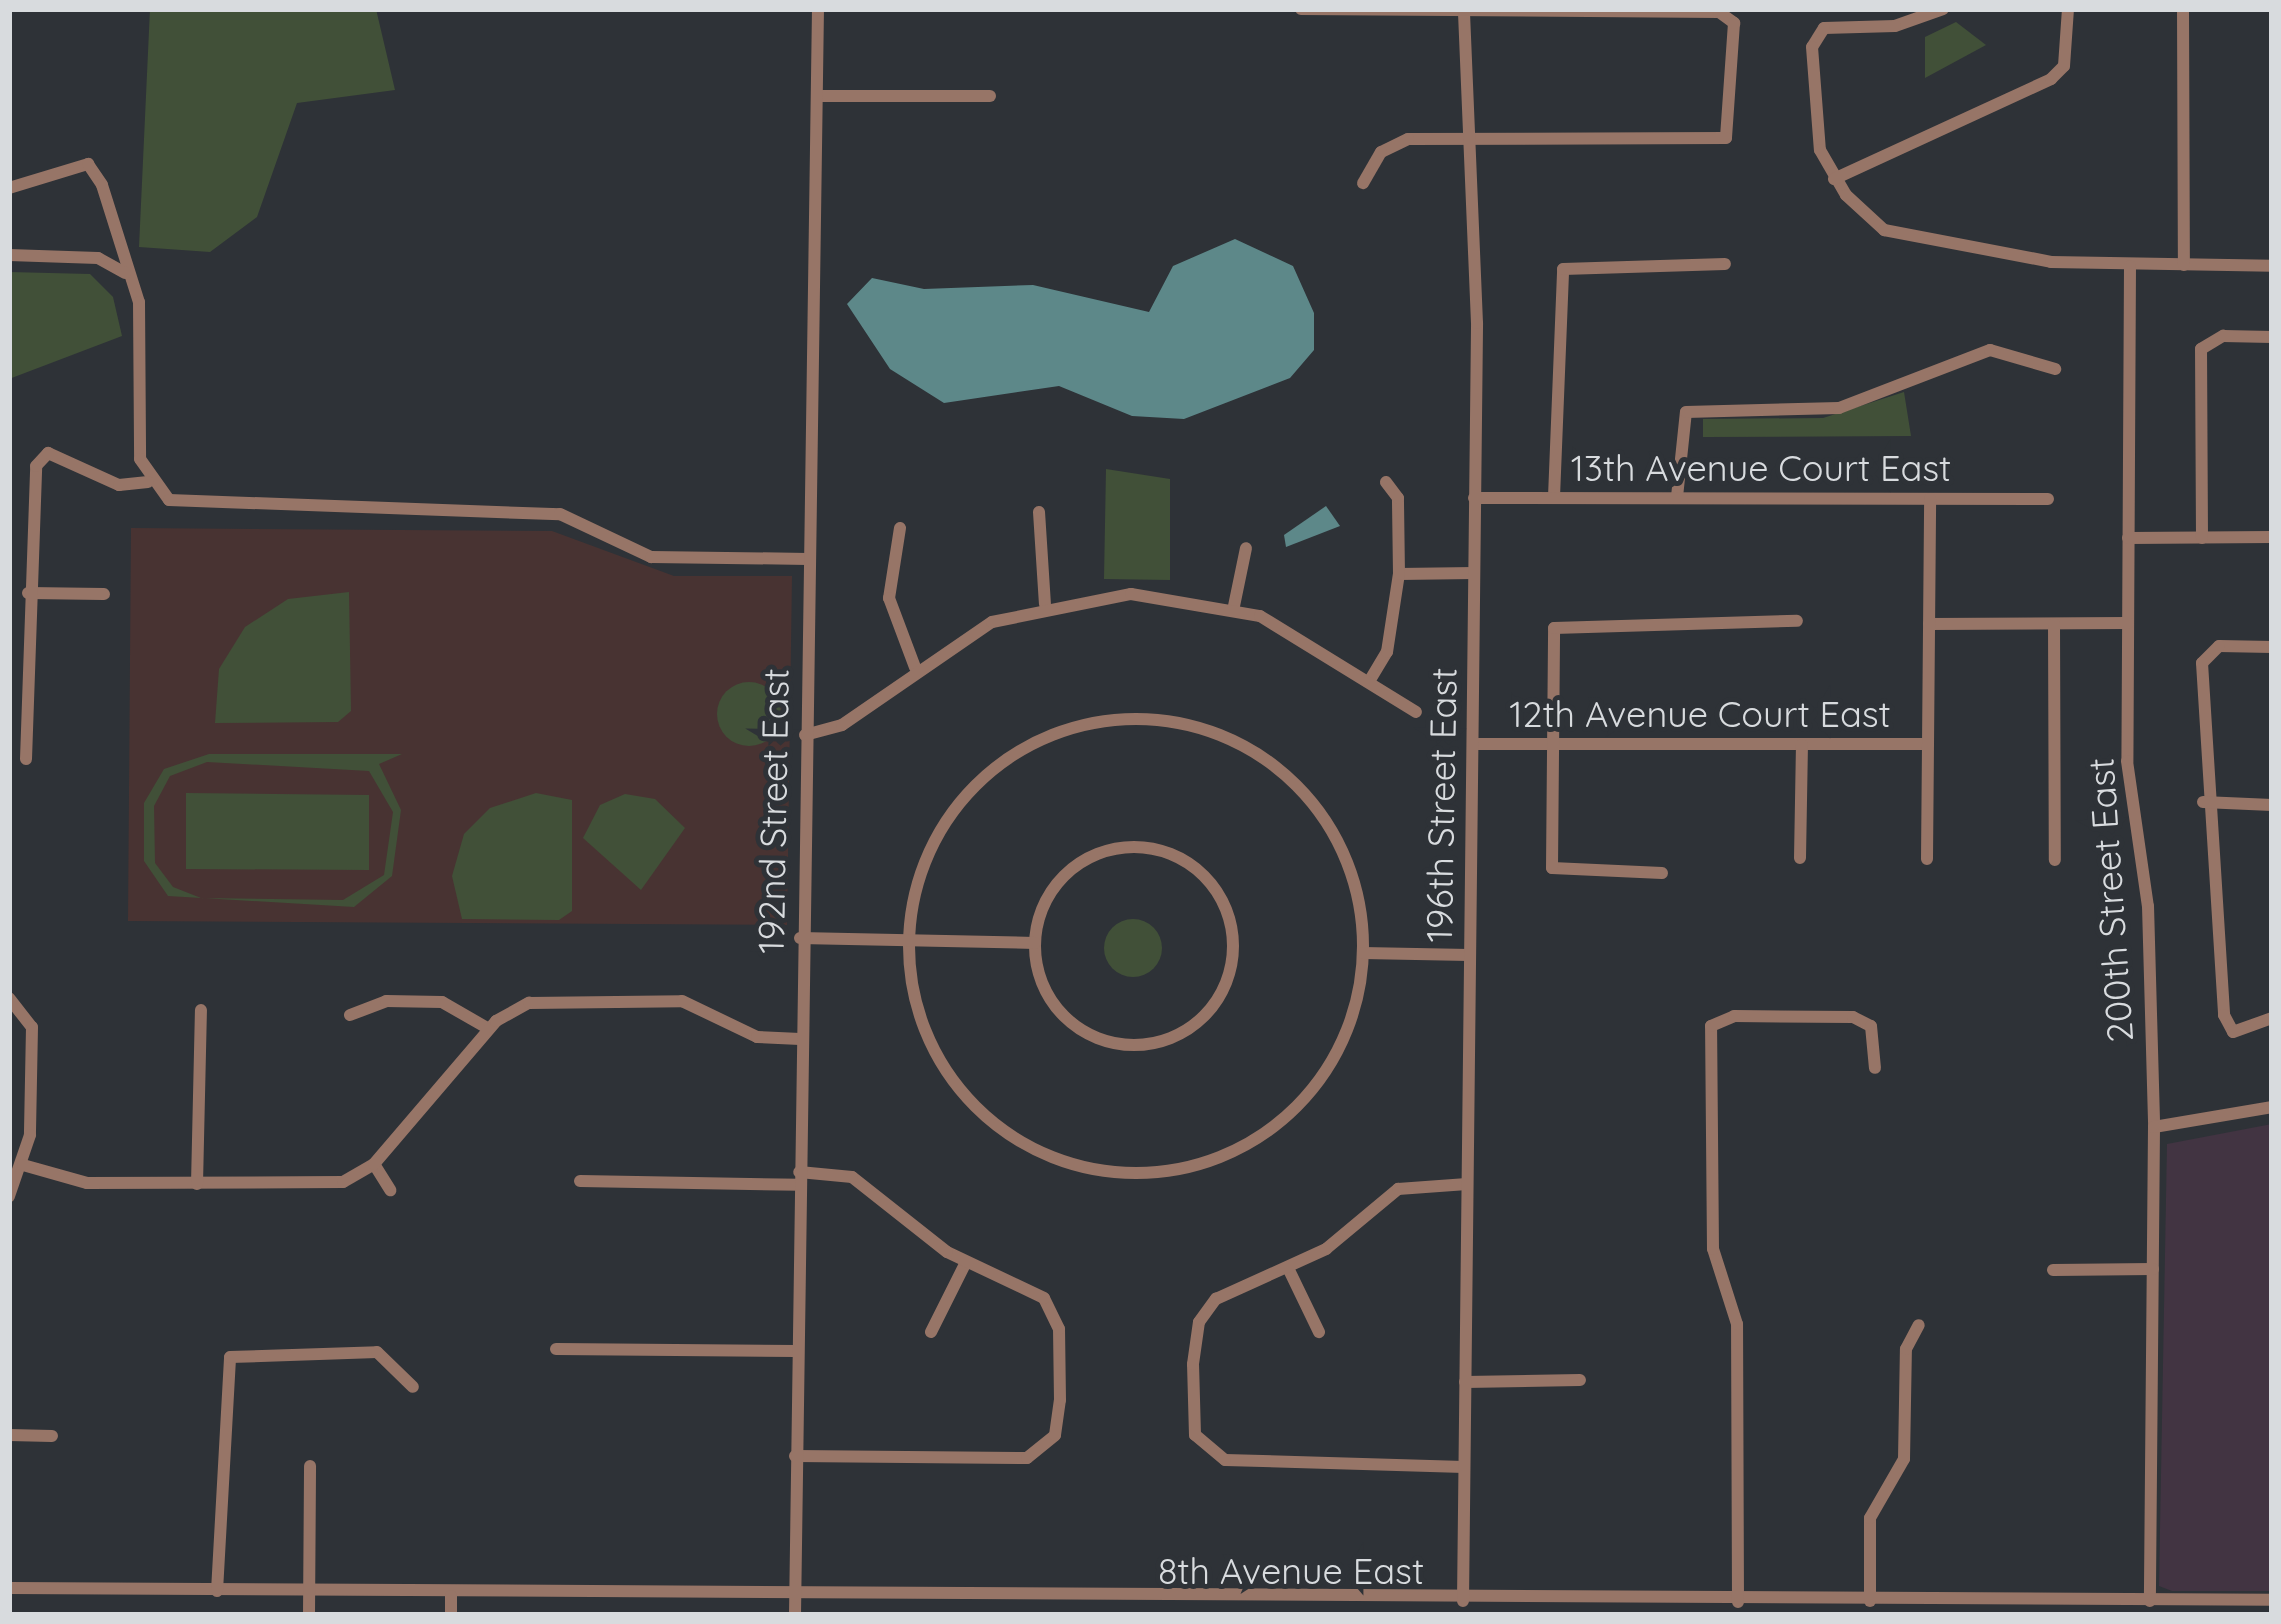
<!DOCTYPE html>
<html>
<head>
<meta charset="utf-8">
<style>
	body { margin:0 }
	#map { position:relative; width:2281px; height:1624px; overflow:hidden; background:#2e3237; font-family:Quicksand,sans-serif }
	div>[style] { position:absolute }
	.commercial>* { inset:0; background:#423442 }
	.education>* { inset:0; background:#483332 }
	.green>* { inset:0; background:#415038 }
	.round { border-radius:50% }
	.water>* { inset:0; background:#5d8889 }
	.minor>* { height:12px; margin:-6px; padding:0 6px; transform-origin:6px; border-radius:6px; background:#977567 }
	.minor>.ring { margin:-6px; padding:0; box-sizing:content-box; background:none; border:12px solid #977567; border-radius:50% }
	span { translate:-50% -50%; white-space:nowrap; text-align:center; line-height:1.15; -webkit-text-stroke:10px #2e3237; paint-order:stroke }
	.street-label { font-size:36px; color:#d8dbde }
	.frame { position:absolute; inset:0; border:12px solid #d8dbde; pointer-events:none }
</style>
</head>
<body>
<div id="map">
	<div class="commercial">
		<div style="clip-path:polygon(2272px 1124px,2272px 1591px,2172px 1591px,2159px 1586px,2167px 1144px)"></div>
	</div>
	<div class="education">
		<div style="clip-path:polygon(131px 528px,552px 531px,674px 576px,792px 576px,787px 925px,128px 921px)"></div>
	</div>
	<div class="green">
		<div style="clip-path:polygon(150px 9px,376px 9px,395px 90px,297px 103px,257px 217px,210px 252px,139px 247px)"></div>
		<div style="clip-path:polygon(1956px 22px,1986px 45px,1925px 78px,1925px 37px)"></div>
		<div style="clip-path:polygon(9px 272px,90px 274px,113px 297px,122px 336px,9px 379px)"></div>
		<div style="clip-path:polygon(1904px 392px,1911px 436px,1703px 437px,1703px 419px,1823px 418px)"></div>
		<div style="clip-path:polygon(1106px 469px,1170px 479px,1170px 580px,1104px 579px)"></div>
		<div style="clip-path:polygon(349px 592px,351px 711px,338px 722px,215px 723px,219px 669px,245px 627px,288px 599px)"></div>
		<div class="round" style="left:717px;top:682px;width:64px;height:64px"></div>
		<div style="clip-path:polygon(evenodd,209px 754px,402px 754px,379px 764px,401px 810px,392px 876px,354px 907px,168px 896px,144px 861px,144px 803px,164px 769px,209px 754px,207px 762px,369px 771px,393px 812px,384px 875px,343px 900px,201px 898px,173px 887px,155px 863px,154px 806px,170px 776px,207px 762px)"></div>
		<div style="clip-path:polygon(186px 793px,369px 795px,369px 870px,186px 869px)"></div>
		<div style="clip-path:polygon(536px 793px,572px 800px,572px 911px,559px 920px,462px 919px,452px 876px,464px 834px,490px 808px)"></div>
		<div style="clip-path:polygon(625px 794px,655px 799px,685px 828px,641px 890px,583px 838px,600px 805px)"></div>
		<div class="round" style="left:1104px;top:919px;width:58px;height:58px"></div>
	</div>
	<div class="water">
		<div style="clip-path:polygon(1235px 239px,1293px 266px,1314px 313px,1314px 350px,1290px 378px,1184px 419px,1132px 416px,1059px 386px,944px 403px,890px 369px,847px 304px,872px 278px,924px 289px,1033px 285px,1149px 312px,1173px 266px)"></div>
		<div style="clip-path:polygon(1326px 506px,1340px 526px,1286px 547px,1284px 535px)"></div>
	</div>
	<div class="minor">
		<div style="left:1301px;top:9px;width:418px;rotate:0.4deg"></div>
		<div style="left:1719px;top:12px;width:19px;rotate:36deg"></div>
		<div style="left:1734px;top:23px;width:115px;rotate:94deg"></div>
		<div style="left:1726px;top:138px;width:318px;rotate:179.8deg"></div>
		<div style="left:1408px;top:139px;width:30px;rotate:154deg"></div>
		<div style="left:1381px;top:152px;width:36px;rotate:120deg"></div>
		<div style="left:1943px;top:9px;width:51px;rotate:160.5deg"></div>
		<div style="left:1895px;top:26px;width:71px;rotate:178.4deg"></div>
		<div style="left:1824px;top:28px;width:22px;rotate:122deg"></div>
		<div style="left:1812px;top:47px;width:103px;rotate:85.6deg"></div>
		<div style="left:1820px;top:150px;width:52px;rotate:60deg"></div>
		<div style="left:1846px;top:195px;width:52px;rotate:42.6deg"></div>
		<div style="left:1884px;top:230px;width:170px;rotate:10.8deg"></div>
		<div style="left:2051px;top:262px;width:221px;rotate:1deg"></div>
		<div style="left:2183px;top:9px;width:256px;rotate:89.8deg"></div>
		<div style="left:817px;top:96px;width:173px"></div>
		<div style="left:1834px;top:179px;width:239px;rotate:-24.7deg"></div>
		<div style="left:2051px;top:79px;width:18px;rotate:-45deg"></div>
		<div style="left:2064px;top:66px;width:57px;rotate:-86deg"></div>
		<div style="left:9px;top:188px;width:83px;rotate:-16.9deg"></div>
		<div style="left:88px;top:164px;width:25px;rotate:56deg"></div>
		<div style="left:102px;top:185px;width:123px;rotate:72.5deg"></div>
		<div style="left:139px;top:302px;width:157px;rotate:89.6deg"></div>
		<div style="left:140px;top:459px;width:50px;rotate:54.7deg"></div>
		<div style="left:169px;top:500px;width:391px;rotate:2.1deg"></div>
		<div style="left:560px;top:514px;width:101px;rotate:25.3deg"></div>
		<div style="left:651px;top:557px;width:157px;rotate:0.7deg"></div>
		<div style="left:9px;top:255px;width:89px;rotate:1.9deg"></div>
		<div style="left:98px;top:258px;width:31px;rotate:29deg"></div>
		<div style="left:2130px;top:266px;width:495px;rotate:90.3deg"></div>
		<div style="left:2127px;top:761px;width:147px;rotate:81.8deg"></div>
		<div style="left:2148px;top:906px;width:221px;rotate:88.4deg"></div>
		<div style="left:2154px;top:1127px;width:474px;rotate:90.5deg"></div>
		<div style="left:1554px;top:497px;width:228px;rotate:-87.7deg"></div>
		<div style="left:1563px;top:269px;width:162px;rotate:-1.8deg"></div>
		<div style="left:1677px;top:497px;width:85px;rotate:-84deg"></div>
		<div style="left:1686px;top:412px;width:153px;rotate:-1.5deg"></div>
		<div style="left:1839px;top:408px;width:162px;rotate:-21deg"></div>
		<div style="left:1990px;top:350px;width:68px;rotate:16.3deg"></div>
		<div style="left:1474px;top:498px;width:574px;rotate:0.1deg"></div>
		<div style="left:1039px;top:512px;width:92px;rotate:86.3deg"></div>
		<div style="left:900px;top:528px;width:71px;rotate:98.9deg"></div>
		<div style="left:889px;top:598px;width:74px;rotate:69.4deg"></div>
		<div style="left:2128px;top:538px;width:144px;rotate:-0.4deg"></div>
		<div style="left:2202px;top:538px;width:189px;rotate:-90.3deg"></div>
		<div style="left:2201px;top:349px;width:26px;rotate:-31deg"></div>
		<div style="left:2223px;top:336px;width:49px;rotate:1.2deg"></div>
		<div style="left:1399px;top:574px;width:75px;rotate:-0.8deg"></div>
		<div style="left:28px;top:593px;width:76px;rotate:0.8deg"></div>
		<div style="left:1234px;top:606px;width:59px;rotate:-78.3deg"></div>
		<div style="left:1929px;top:624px;width:199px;rotate:-0.3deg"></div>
		<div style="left:2054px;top:624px;width:236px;rotate:89.8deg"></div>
		<div style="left:2272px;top:647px;width:53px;rotate:-178.9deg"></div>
		<div style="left:2219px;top:646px;width:24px;rotate:135deg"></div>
		<div style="left:2202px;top:663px;width:353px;rotate:86.4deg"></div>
		<div style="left:2224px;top:1015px;width:19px;rotate:62deg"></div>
		<div style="left:2233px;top:1032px;width:41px;rotate:-19.7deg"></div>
		<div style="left:1370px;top:680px;width:33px;rotate:-59deg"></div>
		<div style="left:1387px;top:652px;width:79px;rotate:-81.3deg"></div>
		<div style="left:1399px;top:574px;width:76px;rotate:-90.8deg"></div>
		<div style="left:1398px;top:498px;width:20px;rotate:-127deg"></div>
		<div class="ring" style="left:909px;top:719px;width:442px;height:442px"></div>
		<div style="left:805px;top:735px;width:38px;rotate:-15deg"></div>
		<div style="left:842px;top:725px;width:182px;rotate:-34.5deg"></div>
		<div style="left:992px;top:622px;width:142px;rotate:-11.4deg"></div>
		<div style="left:1131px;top:594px;width:131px;rotate:9.7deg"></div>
		<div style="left:1260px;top:616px;width:183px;rotate:31.6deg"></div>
		<div style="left:1473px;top:744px;width:455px"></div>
		<div style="left:26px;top:759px;width:293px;rotate:-88deg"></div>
		<div style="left:36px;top:466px;width:18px;rotate:-47deg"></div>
		<div style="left:48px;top:453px;width:78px;rotate:24.3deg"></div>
		<div style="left:119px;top:485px;width:29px;rotate:-6deg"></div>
		<div style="left:2203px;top:802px;width:69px;rotate:2.5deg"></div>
		<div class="ring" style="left:1035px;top:847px;width:186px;height:186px"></div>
		<div style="left:1800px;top:858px;width:113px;rotate:-89deg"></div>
		<div style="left:1927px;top:859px;width:360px;rotate:-89.5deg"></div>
		<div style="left:1662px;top:873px;width:110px;rotate:-177.4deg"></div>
		<div style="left:1552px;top:868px;width:240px;rotate:-89.5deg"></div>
		<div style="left:1554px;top:628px;width:243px;rotate:-1.7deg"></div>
		<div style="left:800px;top:938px;width:235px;rotate:1.2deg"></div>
		<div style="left:1363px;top:953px;width:106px;rotate:1.1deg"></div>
		<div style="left:9px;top:998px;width:37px;rotate:52deg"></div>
		<div style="left:32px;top:1027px;width:108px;rotate:91.1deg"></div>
		<div style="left:30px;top:1135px;width:65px;rotate:109deg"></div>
		<div style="left:350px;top:1015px;width:39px;rotate:-21deg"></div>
		<div style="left:386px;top:1001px;width:56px;rotate:1deg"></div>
		<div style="left:442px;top:1002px;width:54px;rotate:29.9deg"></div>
		<div style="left:2154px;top:1127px;width:120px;rotate:-9.6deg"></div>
		<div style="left:374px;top:1164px;width:31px;rotate:58deg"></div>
		<div style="left:23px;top:1165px;width:66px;rotate:15.7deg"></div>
		<div style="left:87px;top:1183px;width:256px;rotate:-0.2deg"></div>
		<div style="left:343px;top:1182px;width:36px;rotate:-30deg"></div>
		<div style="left:374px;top:1164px;width:188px;rotate:-49.5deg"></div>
		<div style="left:496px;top:1021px;width:38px;rotate:-29deg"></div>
		<div style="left:529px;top:1003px;width:153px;rotate:-0.7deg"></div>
		<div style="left:682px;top:1001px;width:83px;rotate:25.6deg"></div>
		<div style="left:757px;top:1037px;width:43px;rotate:2.7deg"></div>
		<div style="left:580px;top:1181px;width:219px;rotate:1deg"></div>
		<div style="left:197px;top:1184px;width:174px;rotate:-88.7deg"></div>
		<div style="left:1289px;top:1270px;width:69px;rotate:64.2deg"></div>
		<div style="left:2053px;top:1270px;width:100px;rotate:-0.6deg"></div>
		<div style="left:931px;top:1332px;width:78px;rotate:-63.4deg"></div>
		<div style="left:556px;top:1349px;width:240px;rotate:0.5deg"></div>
		<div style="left:1465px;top:1382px;width:115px;rotate:-1deg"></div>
		<div style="left:9px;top:1435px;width:43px;rotate:1.3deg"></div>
		<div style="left:795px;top:1456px;width:232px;rotate:0.5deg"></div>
		<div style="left:1027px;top:1458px;width:36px;rotate:-39deg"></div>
		<div style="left:1055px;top:1435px;width:35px;rotate:-82deg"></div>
		<div style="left:1060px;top:1400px;width:71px;rotate:-90.8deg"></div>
		<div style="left:1059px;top:1329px;width:34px;rotate:-116deg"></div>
		<div style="left:1044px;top:1298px;width:107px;rotate:-154.6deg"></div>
		<div style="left:947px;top:1252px;width:121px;rotate:-141.7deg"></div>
		<div style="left:852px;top:1177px;width:53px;rotate:-174.6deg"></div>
		<div style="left:1464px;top:1467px;width:239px;rotate:-178.3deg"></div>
		<div style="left:1225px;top:1460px;width:39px;rotate:-140deg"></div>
		<div style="left:1195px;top:1435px;width:71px;rotate:-91.6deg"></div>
		<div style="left:1193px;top:1364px;width:42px;rotate:-81.9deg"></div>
		<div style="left:1199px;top:1322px;width:29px;rotate:-54deg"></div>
		<div style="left:1216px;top:1299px;width:121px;rotate:-24.4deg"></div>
		<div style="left:1326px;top:1249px;width:94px;rotate:-39.8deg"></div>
		<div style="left:1398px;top:1189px;width:69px;rotate:-4.1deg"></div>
		<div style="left:9px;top:1588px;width:2263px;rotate:0.3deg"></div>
		<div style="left:217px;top:1591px;width:234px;rotate:-86.8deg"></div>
		<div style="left:230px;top:1357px;width:147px;rotate:-1.9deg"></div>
		<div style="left:377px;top:1352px;width:50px;rotate:44.2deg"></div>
		<div style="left:1463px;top:1601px;width:1278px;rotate:-89.37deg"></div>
		<div style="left:1477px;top:323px;width:312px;rotate:-92.4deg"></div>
		<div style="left:1870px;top:1601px;width:83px;rotate:-90deg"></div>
		<div style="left:1870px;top:1518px;width:68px;rotate:-60deg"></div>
		<div style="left:1904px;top:1459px;width:110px;rotate:-89deg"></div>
		<div style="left:1906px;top:1349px;width:27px;rotate:-62deg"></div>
		<div style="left:1738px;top:1602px;width:278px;rotate:-90.2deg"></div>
		<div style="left:1737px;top:1324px;width:79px;rotate:-107.7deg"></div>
		<div style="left:1713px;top:1249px;width:223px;rotate:-90.5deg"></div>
		<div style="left:1711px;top:1026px;width:25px;rotate:-23deg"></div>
		<div style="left:1734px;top:1016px;width:119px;rotate:0.5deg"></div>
		<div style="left:1853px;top:1017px;width:20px;rotate:27deg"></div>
		<div style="left:1871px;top:1026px;width:42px;rotate:84.6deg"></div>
		<div style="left:309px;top:1615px;width:149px;rotate:-89.6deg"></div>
		<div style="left:451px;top:1615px;width:19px;rotate:-90deg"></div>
		<div style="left:795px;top:1615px;width:1606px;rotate:-89.18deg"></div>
	</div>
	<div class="street-label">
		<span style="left:1761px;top:468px">13th Avenue Court East</span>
		<span style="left:1700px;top:714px">12th Avenue Court East</span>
		<span style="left:1441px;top:805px;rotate:-89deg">196th Street East</span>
		<span style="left:773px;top:811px;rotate:-89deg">192nd Street East</span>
		<span style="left:2110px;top:900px;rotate:-94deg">200th Street East</span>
		<span style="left:1291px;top:1571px">8th Avenue East</span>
	</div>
	<div class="frame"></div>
</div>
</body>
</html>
